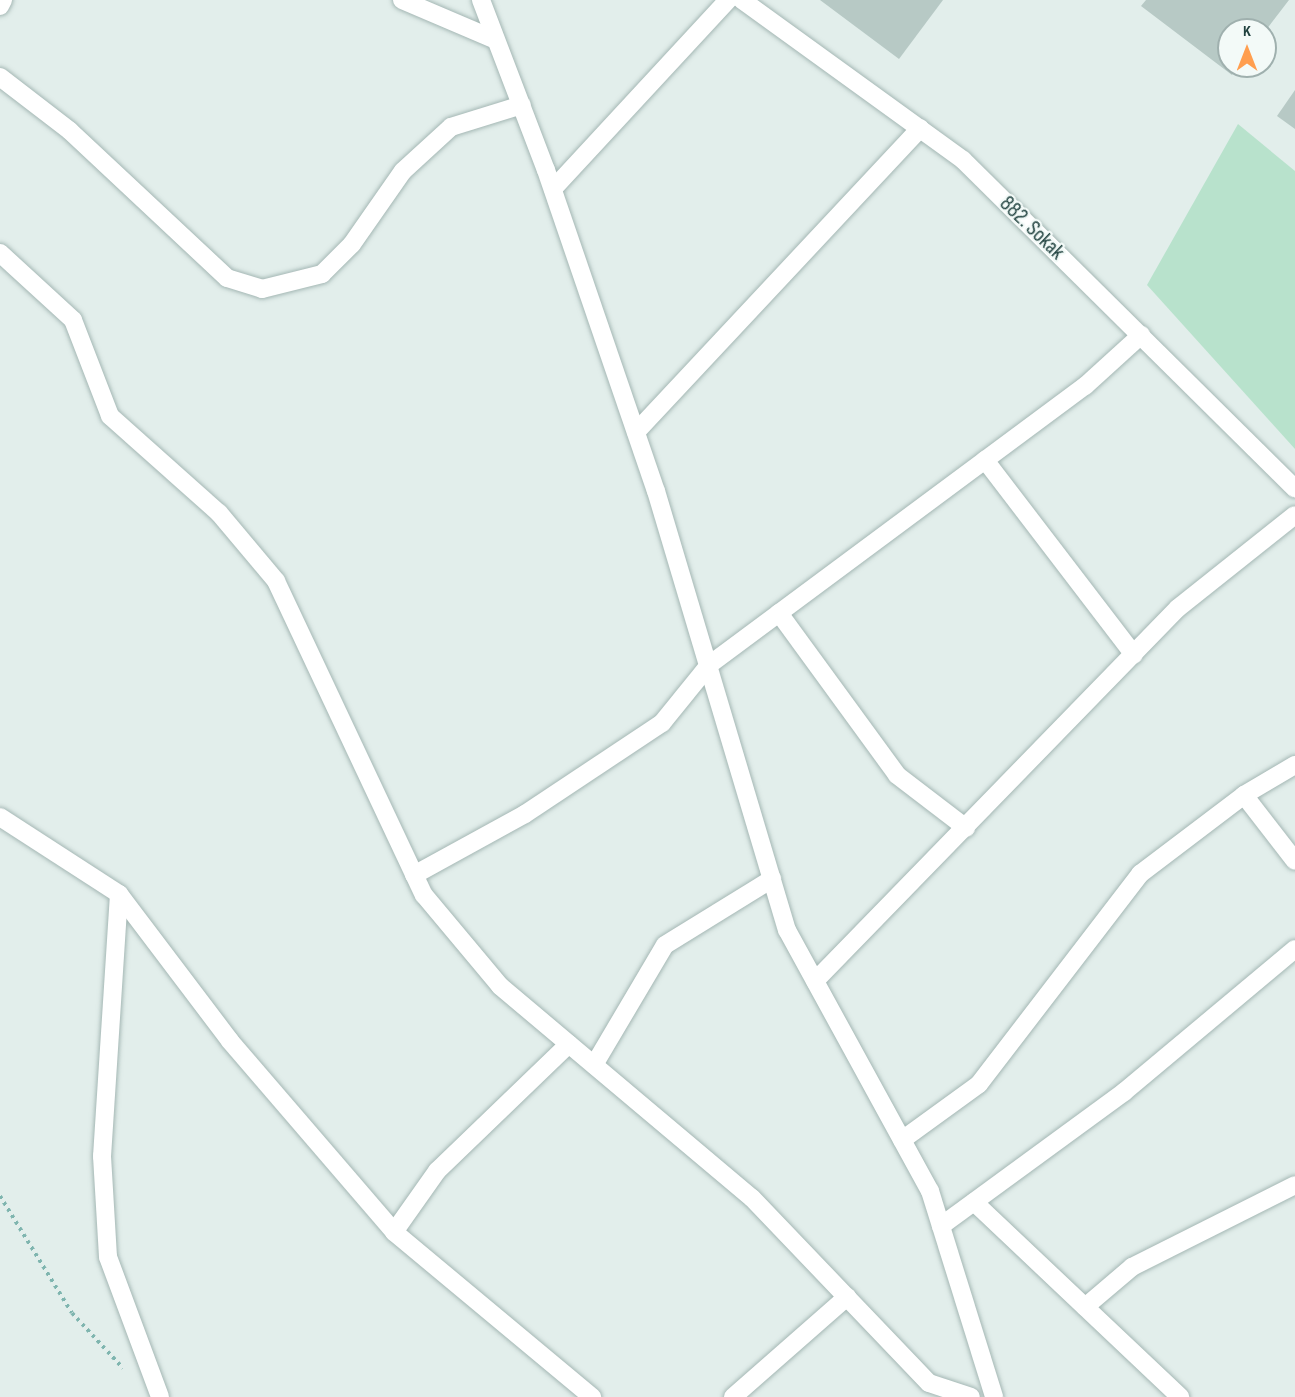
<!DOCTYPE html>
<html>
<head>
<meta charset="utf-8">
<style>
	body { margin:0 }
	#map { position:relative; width:1295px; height:1397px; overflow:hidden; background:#e2eeeb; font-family:"Sofia Sans Condensed",sans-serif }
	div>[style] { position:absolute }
	.green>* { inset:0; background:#b8e2cc }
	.building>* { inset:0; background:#b7c9c5 }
	.path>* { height:4px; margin-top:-2px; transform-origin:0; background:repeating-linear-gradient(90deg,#7fb5af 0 3px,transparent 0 7.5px) }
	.roads { filter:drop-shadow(0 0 2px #a4b7b4) drop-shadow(0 0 2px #a4b7b4) }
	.minor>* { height:18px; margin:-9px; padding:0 9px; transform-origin:9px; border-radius:9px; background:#fff }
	span { translate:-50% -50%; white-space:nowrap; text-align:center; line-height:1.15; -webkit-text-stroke:4.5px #f3faf8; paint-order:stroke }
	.street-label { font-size:22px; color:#20423f }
	.north { position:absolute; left:1217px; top:18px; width:60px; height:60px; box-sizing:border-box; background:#f3faf8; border:2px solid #9fb0ae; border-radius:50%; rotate:0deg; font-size:16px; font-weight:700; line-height:24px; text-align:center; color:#20423f }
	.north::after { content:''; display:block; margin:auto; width:21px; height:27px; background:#ff9e4f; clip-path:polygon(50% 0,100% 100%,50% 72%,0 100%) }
</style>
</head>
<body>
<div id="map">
	<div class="green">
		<div style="clip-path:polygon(1238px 124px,1295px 171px,1295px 449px,1147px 285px)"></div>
	</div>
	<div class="building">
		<div style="clip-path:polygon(820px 0,943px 0,899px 59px)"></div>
		<div style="clip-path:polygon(1146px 0,1289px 0,1266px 30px,1229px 30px,1229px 66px,1238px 66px,1232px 75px,1141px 6px)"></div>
		<div style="clip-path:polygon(1295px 90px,1295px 129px,1277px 116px)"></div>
	</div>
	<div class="path">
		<div style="left:0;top:1196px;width:137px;rotate:58.4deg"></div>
		<div style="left:72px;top:1313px;width:75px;rotate:47.2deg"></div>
	</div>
	<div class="roads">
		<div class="minor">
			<div style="left:402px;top:0;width:102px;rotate:23.1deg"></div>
			<div style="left:481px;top:0;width:182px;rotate:69.1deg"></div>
			<div style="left:546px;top:170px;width:339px;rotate:71.1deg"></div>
			<div style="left:656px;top:491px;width:458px;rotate:73.4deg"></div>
			<div style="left:787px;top:930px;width:298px;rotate:61.3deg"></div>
			<div style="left:930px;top:1191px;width:216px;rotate:72.7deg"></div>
			<div style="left:742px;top:0;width:273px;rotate:35.9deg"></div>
			<div style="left:963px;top:160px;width:467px;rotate:44.7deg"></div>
			<div style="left:0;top:6px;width:7px;rotate:-63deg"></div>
			<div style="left:0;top:77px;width:88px;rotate:37.6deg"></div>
			<div style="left:70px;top:131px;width:215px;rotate:43.1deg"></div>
			<div style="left:227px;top:278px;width:37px;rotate:17deg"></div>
			<div style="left:262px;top:289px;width:62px;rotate:-14deg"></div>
			<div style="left:322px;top:274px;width:42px;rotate:-45deg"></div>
			<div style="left:352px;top:244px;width:89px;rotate:-55.1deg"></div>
			<div style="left:403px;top:171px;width:65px;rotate:-42.5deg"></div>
			<div style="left:451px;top:127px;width:74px;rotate:-17.2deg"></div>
			<div style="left:553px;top:189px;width:258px;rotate:-47.2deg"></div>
			<div style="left:0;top:253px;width:99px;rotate:42.5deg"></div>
			<div style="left:73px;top:320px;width:103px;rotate:68.9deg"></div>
			<div style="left:110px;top:416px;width:146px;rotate:41.7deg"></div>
			<div style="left:219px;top:513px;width:89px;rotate:50deg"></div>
			<div style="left:276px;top:581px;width:347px;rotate:64.8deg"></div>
			<div style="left:424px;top:895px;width:119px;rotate:50.1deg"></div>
			<div style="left:500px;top:986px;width:329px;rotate:40.1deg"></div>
			<div style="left:752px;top:1198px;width:256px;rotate:46.3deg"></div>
			<div style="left:929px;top:1383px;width:44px;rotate:18.4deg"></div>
			<div style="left:636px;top:432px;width:416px;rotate:-46.9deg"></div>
			<div style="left:985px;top:460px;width:245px;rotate:52.6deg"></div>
			<div style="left:779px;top:613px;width:200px;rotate:53.9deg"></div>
			<div style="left:897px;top:775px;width:87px;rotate:37.5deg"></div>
			<div style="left:1244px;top:795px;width:83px;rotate:52.3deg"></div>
			<div style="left:0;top:817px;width:142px;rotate:32.9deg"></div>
			<div style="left:119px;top:894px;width:184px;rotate:52.9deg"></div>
			<div style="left:230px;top:1041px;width:252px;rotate:49.3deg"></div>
			<div style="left:394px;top:1232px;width:258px;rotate:39.8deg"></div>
			<div style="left:414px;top:875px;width:127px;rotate:-28.8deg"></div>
			<div style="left:525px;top:814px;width:164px;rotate:-33.6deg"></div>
			<div style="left:662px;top:723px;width:75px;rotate:-51deg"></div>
			<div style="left:709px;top:665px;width:468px;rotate:-36.6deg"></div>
			<div style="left:1085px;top:386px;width:76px;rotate:-42.3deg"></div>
			<div style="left:119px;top:894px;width:263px;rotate:93.7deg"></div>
			<div style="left:102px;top:1156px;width:101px;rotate:86.6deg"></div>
			<div style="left:108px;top:1257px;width:149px;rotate:69.6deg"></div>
			<div style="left:815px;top:981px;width:520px;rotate:-45.78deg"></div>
			<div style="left:1178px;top:608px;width:149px;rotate:-38.5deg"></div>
			<div style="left:594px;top:1065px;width:139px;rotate:-59.4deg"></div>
			<div style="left:665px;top:945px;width:126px;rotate:-31.7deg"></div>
			<div style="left:902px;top:1140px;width:95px;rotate:-36deg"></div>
			<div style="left:979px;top:1084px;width:265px;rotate:-52.5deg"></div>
			<div style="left:1140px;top:874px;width:131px;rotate:-37.2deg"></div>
			<div style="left:1244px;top:795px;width:59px;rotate:-30.5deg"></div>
			<div style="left:974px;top:1202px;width:284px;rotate:43.4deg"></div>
			<div style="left:941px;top:1226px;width:227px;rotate:-36.2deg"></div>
			<div style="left:1124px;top:1092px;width:223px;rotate:-39.9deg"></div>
			<div style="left:394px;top:1232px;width:75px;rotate:-54.8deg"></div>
			<div style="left:437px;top:1171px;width:183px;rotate:-43.9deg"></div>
			<div style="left:1085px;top:1307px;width:62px;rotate:-40.4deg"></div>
			<div style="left:1132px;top:1267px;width:182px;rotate:-26.7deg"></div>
			<div style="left:733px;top:1397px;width:152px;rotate:-41.3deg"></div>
		</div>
	</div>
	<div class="street-label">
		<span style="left:1032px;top:228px;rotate:44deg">882. Sokak</span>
	</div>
	<div class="north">K</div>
</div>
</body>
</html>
